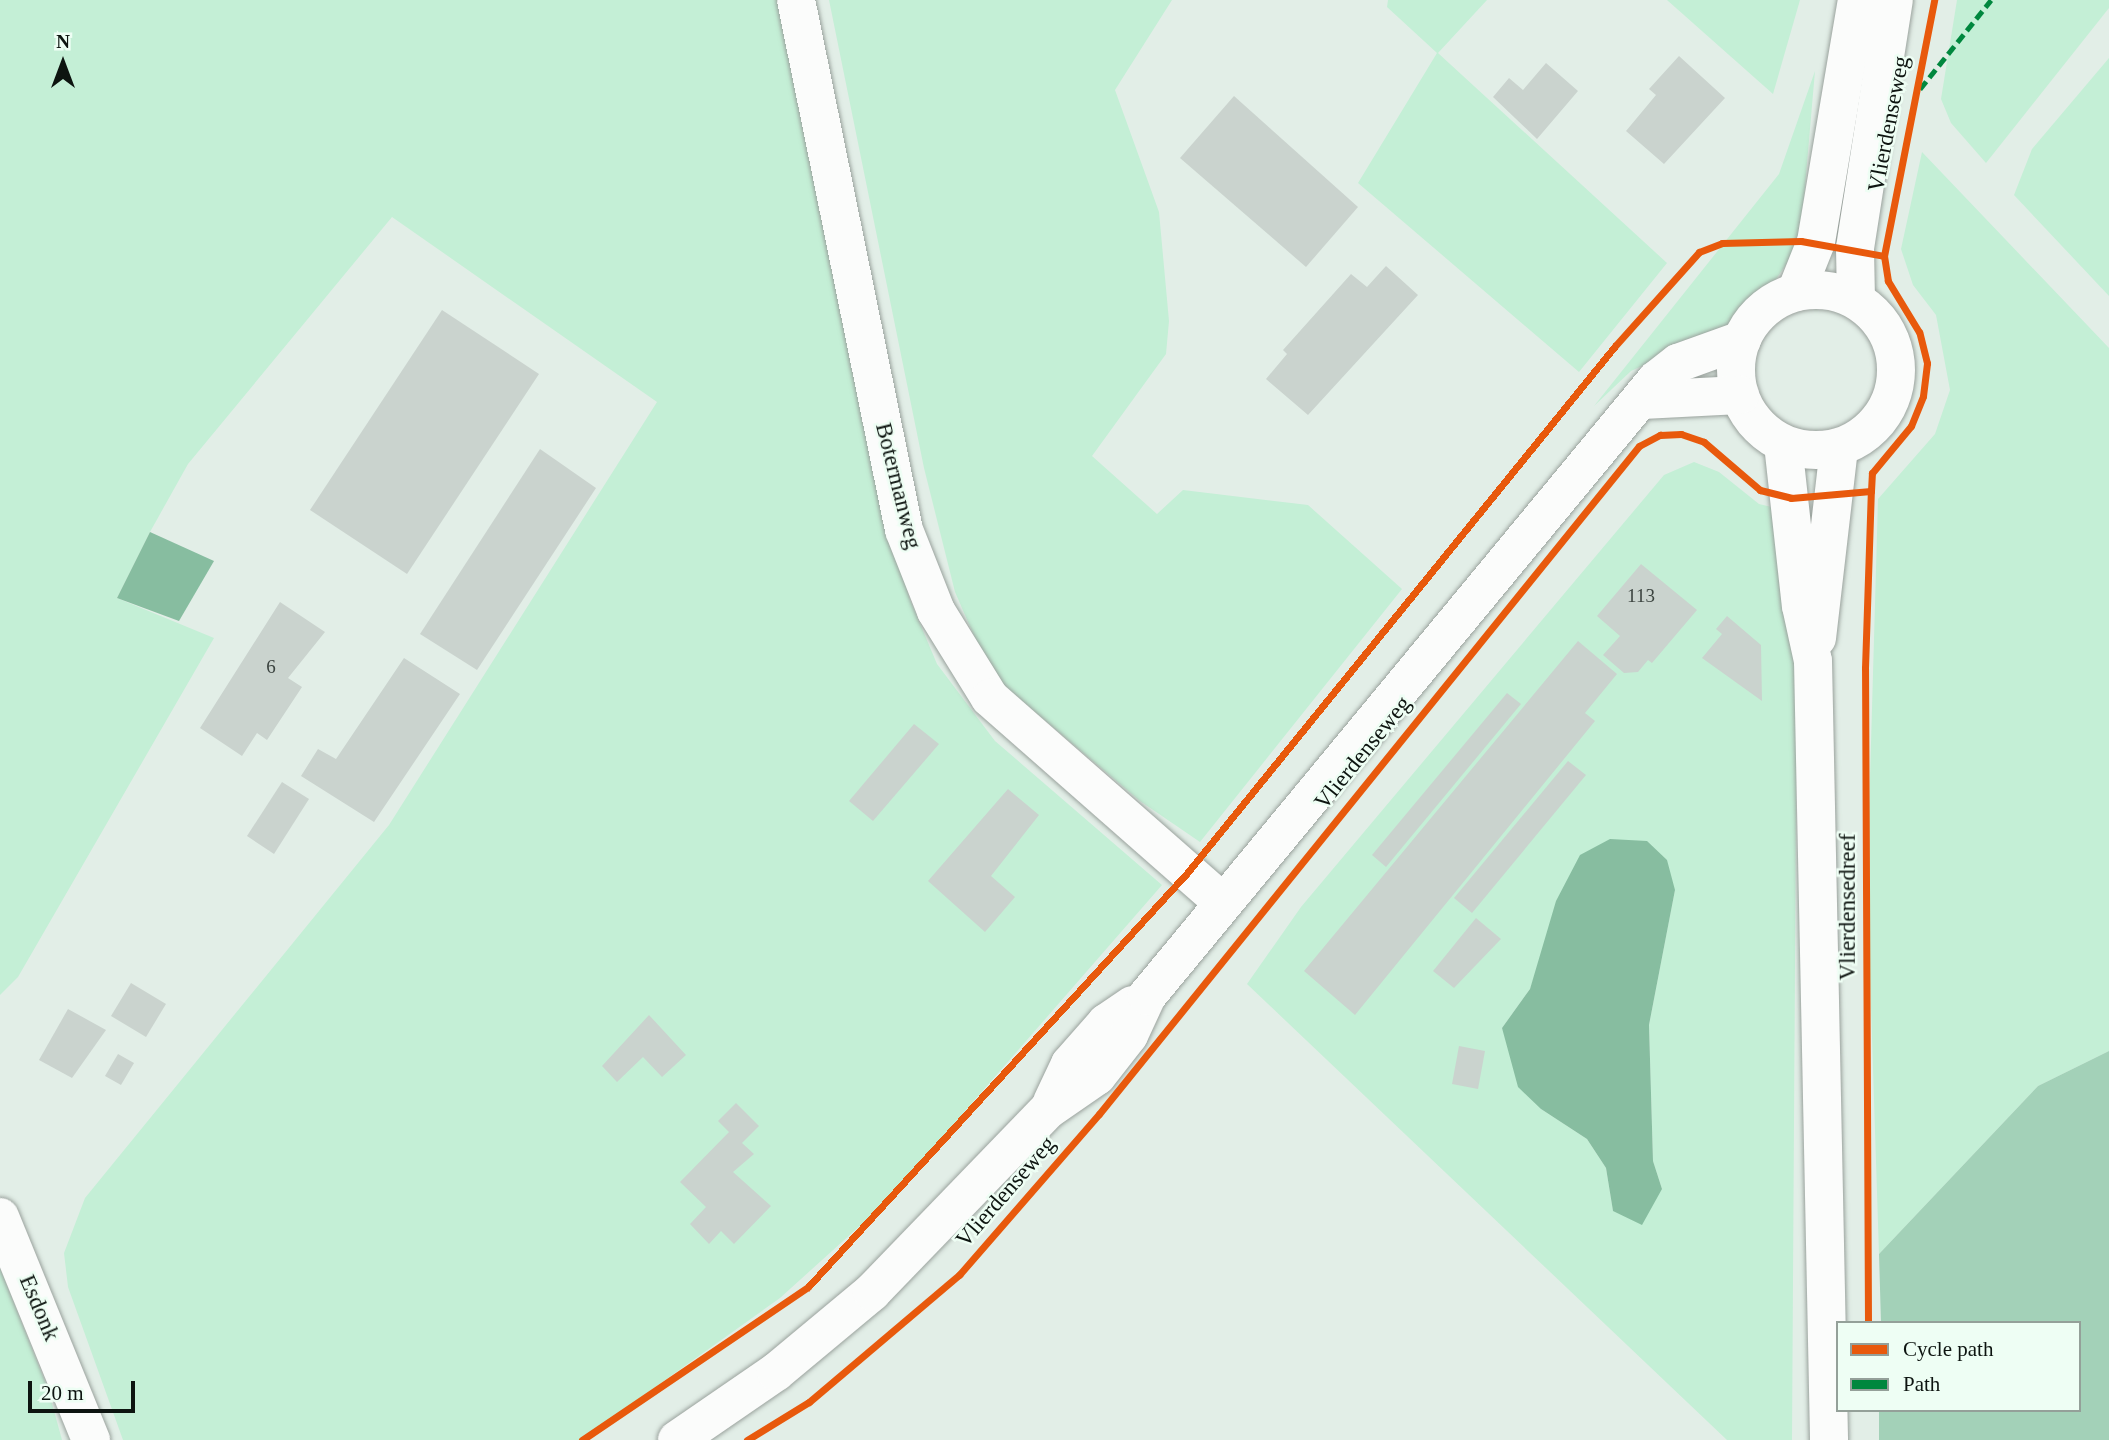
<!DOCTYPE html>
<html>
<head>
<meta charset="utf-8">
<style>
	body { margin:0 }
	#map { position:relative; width:2109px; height:1440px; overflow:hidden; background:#e2eee7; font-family:Georgia,serif }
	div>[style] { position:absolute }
	.green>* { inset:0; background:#c4efd6 }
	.forest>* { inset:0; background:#a3d1b8 }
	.water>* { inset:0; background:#87bda0 }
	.building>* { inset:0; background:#cad3ce }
	.roads { filter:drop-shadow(0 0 2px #9aa29d) drop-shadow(0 0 2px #9aa29d) }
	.street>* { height:38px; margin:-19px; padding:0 19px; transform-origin:19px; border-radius:19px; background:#fbfcfb }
	.secondary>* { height:38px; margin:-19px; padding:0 19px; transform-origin:19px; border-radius:19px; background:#fbfcfb }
	.secondary>.ring { margin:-19px; padding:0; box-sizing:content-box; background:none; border:38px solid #fbfcfb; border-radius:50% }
	.quiet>* { height:5px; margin-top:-2.5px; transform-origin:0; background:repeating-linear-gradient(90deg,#00873e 0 10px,transparent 0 15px) }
	.cycleway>* { height:7px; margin:-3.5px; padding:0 3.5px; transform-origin:3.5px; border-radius:3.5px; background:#e8590c }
	span { translate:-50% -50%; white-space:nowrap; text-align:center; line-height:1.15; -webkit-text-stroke:5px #eefef4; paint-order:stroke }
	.number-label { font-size:19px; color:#3c4440 }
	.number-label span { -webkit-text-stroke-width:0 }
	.street-label { font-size:23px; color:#0d1410 }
	.legend { position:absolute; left:1836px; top:1321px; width:245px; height:91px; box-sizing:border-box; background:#eefef4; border:2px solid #94a099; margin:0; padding:9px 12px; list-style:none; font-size:21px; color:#0d1410 }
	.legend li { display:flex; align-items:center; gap:14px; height:35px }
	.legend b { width:35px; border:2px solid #94a099 }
	.north { position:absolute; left:28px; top:28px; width:70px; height:70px; -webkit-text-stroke:5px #eefef4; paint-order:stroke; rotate:0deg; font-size:19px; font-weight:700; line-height:28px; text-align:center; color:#0d1410 }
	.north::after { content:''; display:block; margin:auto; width:24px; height:32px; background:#0d1410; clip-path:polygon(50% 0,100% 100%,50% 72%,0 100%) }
	.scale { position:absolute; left:28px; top:1381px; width:107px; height:32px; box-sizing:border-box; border:4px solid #0d1410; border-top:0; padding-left:9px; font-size:21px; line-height:24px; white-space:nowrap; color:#0d1410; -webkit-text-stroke:5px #eefef4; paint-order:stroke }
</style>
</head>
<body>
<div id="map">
	<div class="green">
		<div style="clip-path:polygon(0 0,778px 0,883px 506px,910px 600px,937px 664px,995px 741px,1162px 885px,884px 1204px,780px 1298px,581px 1440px,123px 1440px,68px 1287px,64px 1253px,85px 1198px,389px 825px,657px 402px,392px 217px,188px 464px,150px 532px,117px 598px,214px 638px,18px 977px,0 995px)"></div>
		<div style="clip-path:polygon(829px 0,1172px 0,1115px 90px,1159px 212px,1169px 321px,1166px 354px,1092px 456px,1157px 514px,1183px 490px,1308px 505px,1402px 589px,1200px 842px,1140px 801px,1002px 684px,982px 654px,955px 592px,924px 468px)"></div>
		<div style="clip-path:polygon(1388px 0,1487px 0,1438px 53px,1667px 263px,1579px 372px,1358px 183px,1437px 53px,1387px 7px)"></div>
		<div style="clip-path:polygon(1667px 0,1800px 0,1773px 94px)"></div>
		<div style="clip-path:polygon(1957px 0,2109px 0,2109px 8px,1986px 163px,1951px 123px,1941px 99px)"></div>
		<div style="clip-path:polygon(2109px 58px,2109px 296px,2014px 195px,2032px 149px)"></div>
		<div style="clip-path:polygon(1815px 71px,1800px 244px,1774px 282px,1748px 298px,1726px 328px,1631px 371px,1594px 406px,1779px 174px)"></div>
		<div style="clip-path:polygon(1922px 152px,2109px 348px,2109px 1051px,2038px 1086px,1879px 1254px,1867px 883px,1878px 499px,1935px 434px,1950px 390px,1936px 315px,1913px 285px,1901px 249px)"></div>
		<div style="clip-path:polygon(evenodd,1694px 462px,1719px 472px,1759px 504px,1780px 509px,1797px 650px,1792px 1440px,1727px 1440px,1247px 984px,1301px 907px,1664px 475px,1694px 462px,1675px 890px,1649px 1025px,1653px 1161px,1662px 1189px,1613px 1211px,1606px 1168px,1587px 1139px,1541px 1109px,1502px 1028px,1530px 989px,1542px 955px,1675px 890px)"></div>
		<div style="clip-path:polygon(0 1268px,48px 1389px,62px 1440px,0 1440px)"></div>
	</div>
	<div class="forest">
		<div style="clip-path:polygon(2109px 1051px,2109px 1440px,1879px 1440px,1879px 1410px,2079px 1410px,2079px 1323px,1881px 1323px,1879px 1254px,2038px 1086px)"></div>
	</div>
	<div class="water">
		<div style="clip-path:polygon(150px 532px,214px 561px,179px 621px,117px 598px)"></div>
		<div style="clip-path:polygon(1610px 839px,1647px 841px,1667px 860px,1675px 890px,1649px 1025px,1653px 1161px,1662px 1189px,1642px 1225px,1613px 1211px,1606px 1168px,1587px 1139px,1541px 1109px,1518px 1087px,1502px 1028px,1530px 989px,1556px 901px,1580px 855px)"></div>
	</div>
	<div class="building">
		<div style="clip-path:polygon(1679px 56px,1725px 98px,1664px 164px,1626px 131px,1656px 95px,1649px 89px)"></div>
		<div style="clip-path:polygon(1546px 63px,1578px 91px,1537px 139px,1493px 97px,1509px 78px,1523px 90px)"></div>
		<div style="clip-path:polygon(1234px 96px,1358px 207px,1306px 267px,1180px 158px)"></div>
		<div style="clip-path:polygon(1386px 266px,1418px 295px,1308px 415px,1266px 379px,1287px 354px,1283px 350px,1351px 274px,1367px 287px)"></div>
		<div style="clip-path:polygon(442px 310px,539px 374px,407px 574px,310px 510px)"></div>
		<div style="clip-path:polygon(540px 449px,596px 488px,477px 670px,420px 634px)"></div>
		<div style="clip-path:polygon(1641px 564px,1697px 610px,1652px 663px,1648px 660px,1638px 672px,1624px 673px,1603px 655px,1620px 636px,1597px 616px)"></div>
		<div style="clip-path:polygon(280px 602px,325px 632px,288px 678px,302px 687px,267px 740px,257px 733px,242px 756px,200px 728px)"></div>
		<div style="clip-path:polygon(1727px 616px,1761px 645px,1762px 701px,1702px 658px,1722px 634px,1716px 629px)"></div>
		<div style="clip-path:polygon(1578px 641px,1617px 674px,1585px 713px,1595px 721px,1355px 1015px,1304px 971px)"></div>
		<div style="clip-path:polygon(404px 658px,460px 694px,374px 822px,301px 776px,318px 749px,336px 759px)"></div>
		<div style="clip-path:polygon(1507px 693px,1521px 704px,1386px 867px,1372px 855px)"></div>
		<div style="clip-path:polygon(914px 724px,939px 744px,873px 821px,849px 801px)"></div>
		<div style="clip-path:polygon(1568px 761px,1586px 775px,1472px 913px,1454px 898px)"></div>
		<div style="clip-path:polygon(282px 782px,309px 799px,274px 854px,247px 836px)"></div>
		<div style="clip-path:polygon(1008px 789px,1039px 815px,991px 876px,1015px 897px,985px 932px,928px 881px)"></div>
		<div style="clip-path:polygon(1476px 918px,1501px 939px,1454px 988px,1433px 971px)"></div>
		<div style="clip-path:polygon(131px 983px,166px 1004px,146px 1037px,111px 1016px)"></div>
		<div style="clip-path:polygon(68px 1009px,106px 1030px,72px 1078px,39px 1060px)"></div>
		<div style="clip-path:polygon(649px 1015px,686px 1055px,662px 1077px,643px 1057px,617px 1082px,602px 1066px)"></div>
		<div style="clip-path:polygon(1459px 1046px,1485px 1051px,1478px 1089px,1452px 1084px)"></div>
		<div style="clip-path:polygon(118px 1054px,134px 1063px,121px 1085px,105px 1076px)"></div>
		<div style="clip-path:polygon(736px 1103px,759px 1126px,742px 1143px,754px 1154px,733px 1172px,771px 1206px,734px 1244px,721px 1231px,709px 1244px,690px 1224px,706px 1207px,680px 1182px,729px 1132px,718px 1121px)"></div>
	</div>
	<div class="roads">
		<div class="street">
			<div style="left:796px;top:0;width:541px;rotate:78.48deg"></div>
			<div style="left:904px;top:530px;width:87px;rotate:68.4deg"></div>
			<div style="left:936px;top:611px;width:102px;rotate:58.2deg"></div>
			<div style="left:990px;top:698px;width:310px;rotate:41.3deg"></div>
			<div style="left:0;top:1217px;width:241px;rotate:67.8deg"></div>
		</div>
		<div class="secondary">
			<div class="ring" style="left:1736px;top:290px;width:122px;height:122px"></div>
			<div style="left:1796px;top:292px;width:54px;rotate:-68.2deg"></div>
			<div style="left:1816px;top:242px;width:245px;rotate:-80.4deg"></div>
			<div style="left:1856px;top:300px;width:52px;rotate:-91.1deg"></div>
			<div style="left:1855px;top:248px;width:251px;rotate:-81.1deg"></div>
			<div style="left:1642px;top:400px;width:98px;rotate:-2.9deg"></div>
			<div style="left:1783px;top:444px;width:163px;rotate:83.7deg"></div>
			<div style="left:1801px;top:606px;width:56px;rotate:77.7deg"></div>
			<div style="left:1813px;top:661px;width:779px;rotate:88.82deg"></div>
			<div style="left:1817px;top:638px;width:191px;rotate:-83.4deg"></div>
			<div style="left:1052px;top:1102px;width:42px;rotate:-64.7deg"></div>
			<div style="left:1070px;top:1064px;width:55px;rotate:-48.7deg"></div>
			<div style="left:1106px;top:1023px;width:32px;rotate:-34deg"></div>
			<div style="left:677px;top:1440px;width:120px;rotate:-34.5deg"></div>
			<div style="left:776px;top:1372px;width:125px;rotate:-39.8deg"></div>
			<div style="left:872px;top:1292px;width:255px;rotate:-46deg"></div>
			<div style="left:1049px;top:1109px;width:58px;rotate:-34.5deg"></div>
			<div style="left:1097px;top:1076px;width:52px;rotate:-52deg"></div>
			<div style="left:1129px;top:1035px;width:43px;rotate:-65.2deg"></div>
			<div style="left:1147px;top:996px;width:799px;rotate:-50.43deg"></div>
			<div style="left:1656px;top:380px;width:28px;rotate:-38deg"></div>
			<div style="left:1678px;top:363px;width:68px;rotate:-19.8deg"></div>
		</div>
	</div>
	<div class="quiet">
		<div style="left:1920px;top:89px;width:114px;rotate:-51.4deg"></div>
	</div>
	<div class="cycleway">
		<div style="left:1868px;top:1323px;width:655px;rotate:-90.26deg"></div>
		<div style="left:1865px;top:668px;width:177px;rotate:-88.1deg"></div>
		<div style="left:1871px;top:491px;width:18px;rotate:-87deg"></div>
		<div style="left:1872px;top:473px;width:61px;rotate:-50.3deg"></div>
		<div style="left:1911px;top:426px;width:32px;rotate:-68deg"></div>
		<div style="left:1923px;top:396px;width:33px;rotate:-83deg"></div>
		<div style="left:1927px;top:363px;width:32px;rotate:-104deg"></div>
		<div style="left:1919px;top:332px;width:60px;rotate:-121.3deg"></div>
		<div style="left:1888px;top:281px;width:25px;rotate:-99deg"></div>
		<div style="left:1884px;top:256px;width:261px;rotate:-78.9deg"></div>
		<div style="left:582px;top:1440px;width:273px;rotate:-34.1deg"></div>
		<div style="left:808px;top:1287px;width:561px;rotate:-47.53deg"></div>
		<div style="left:1187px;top:873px;width:679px;rotate:-50.92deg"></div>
		<div style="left:1615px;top:346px;width:126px;rotate:-48.2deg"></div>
		<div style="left:1699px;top:252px;width:25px;rotate:-21deg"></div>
		<div style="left:1722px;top:243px;width:79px;rotate:-1.5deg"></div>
		<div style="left:1801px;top:241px;width:84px;rotate:10.2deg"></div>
		<div style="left:747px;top:1440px;width:73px;rotate:-31.5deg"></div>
		<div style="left:809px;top:1402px;width:197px;rotate:-40.3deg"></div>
		<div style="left:959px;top:1275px;width:213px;rotate:-49deg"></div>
		<div style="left:1099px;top:1114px;width:859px;rotate:-51.05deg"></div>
		<div style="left:1639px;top:446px;width:24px;rotate:-28deg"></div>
		<div style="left:1660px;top:435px;width:21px;rotate:-3deg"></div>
		<div style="left:1681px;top:434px;width:24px;rotate:19deg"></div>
		<div style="left:1704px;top:442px;width:74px;rotate:40.6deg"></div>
		<div style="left:1760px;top:490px;width:32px;rotate:14deg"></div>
		<div style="left:1791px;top:498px;width:80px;rotate:-5deg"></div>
	</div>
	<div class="number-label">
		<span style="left:1641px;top:596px">113</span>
		<span style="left:271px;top:667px">6</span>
	</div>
	<div class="street-label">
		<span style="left:1889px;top:124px;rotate:-79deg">Vlierdenseweg</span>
		<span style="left:898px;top:486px;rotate:76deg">Botermanweg</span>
		<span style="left:1363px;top:753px;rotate:-51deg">Vlierdenseweg</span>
		<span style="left:1848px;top:907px;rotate:-90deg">Vlierdensedreef</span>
		<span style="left:1006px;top:1192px;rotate:-49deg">Vlierdenseweg</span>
		<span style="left:39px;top:1308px;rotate:67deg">Esdonk</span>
	</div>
	<ul class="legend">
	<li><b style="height:9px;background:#e8590c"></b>Cycle path</li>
	<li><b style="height:9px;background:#00873e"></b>Path</li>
	</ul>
	<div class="north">N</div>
	<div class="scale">20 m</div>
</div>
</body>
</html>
